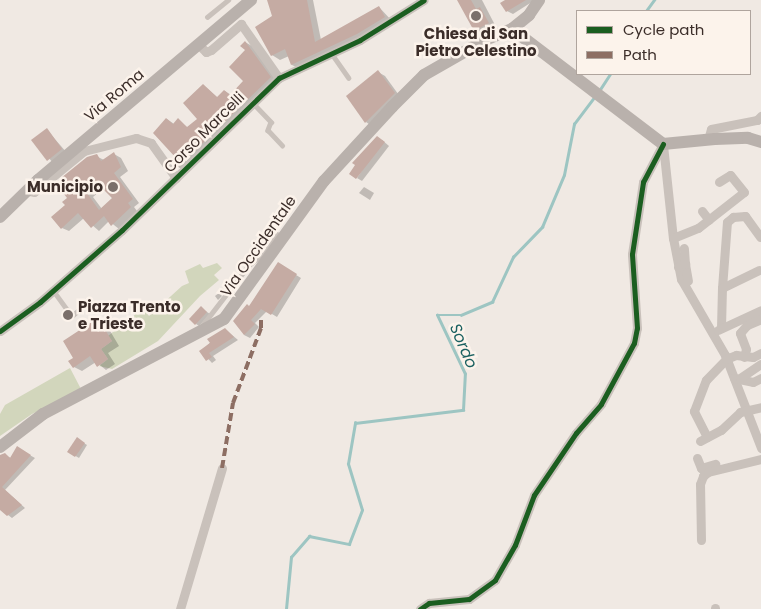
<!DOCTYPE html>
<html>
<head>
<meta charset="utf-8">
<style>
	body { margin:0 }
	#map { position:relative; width:761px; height:609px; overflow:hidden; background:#f0e9e3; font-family:Poppins,sans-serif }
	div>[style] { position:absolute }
	.green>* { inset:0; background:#d2d6bc }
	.shadow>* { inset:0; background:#0003 }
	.stream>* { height:2.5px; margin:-1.25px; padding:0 1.25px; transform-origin:1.25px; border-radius:1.25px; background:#9dc5c2 }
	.building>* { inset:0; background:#c5aba3 }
	.service>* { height:4.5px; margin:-2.25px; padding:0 2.25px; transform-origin:2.25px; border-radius:2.25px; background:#c9c1bb }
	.minor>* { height:9px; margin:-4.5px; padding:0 4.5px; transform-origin:4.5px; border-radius:4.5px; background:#c9c1bb }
	.secondary>* { height:12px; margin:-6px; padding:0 6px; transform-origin:6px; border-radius:6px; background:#b9b1ac }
	.quiet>* { height:4px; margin-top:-2px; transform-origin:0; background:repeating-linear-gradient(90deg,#8d6e63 0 8px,transparent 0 12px) }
	.cycleway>* { height:5px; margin:-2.5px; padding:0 2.5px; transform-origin:2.5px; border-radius:2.5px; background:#1b5e20 }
	.dots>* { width:14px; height:14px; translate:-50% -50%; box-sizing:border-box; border:2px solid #fcf3eb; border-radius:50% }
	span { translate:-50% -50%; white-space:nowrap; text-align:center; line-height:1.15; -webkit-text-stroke:5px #fcf3eb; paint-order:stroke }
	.poi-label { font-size:15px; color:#3b2d29; font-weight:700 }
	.right { translate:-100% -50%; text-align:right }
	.left { translate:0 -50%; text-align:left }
	.street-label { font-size:15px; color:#3b2d29 }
	.water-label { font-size:16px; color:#1a6060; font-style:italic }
	.legend { position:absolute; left:576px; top:10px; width:175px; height:65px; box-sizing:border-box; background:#fcf3eb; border:1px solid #afa49d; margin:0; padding:6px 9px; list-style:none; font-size:15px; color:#3b2d29 }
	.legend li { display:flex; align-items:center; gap:10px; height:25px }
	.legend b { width:25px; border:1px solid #afa49d }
</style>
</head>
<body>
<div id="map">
	<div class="green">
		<div style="clip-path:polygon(217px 263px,222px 268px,214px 275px,219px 280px,200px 296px,158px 341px,112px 369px,99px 366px,108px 359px,101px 349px,112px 341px,108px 336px,143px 308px,149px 316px,182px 286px,189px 283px,185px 271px,200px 264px,203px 268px)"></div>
		<div style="clip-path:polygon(70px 368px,81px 389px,32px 414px,0 436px,0 414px,5px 405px)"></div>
	</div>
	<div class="shadow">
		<div style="clip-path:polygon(268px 0,313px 0,321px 40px,379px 7px,392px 21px,300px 69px,292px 65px,289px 56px,280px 60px,272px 55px,257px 27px,273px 16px)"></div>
		<div style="clip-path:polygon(458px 0,482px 0,496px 27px,483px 35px,475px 30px)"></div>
		<div style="clip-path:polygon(507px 0,535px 0,513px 14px,507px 11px)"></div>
		<div style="clip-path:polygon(245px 42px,252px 46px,277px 81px,185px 171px,178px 167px,167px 119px,174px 124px,178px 120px,188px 128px,199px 119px,203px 85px,218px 98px,225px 91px,231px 95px,245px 81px)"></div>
		<div style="clip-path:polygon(378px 72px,385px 76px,401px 98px,373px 127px,366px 122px)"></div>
		<div style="clip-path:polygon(47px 130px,67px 153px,54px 164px,33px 140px)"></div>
		<div style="clip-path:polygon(382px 140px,389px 146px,362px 181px,357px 178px)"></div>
		<div style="clip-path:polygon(evenodd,114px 154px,121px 158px,128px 171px,120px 177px,139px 203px,134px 207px,137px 211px,119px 229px,109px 221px,99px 231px,84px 218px,69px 231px,62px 228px,69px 198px,96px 156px,104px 160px,114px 154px,104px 188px,113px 199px,102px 209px,93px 197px,104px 188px)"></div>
		<div style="clip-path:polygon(364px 187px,374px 193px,370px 200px,359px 193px)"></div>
		<div style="clip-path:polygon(278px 264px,301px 278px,277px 317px,267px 311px,255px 323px,259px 327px,250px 338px,244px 335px,250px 307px)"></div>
		<div style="clip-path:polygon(219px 293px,222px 296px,218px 300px,215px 296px)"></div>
		<div style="clip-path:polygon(201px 308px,210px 314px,199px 326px,196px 324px)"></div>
		<div style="clip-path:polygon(98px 320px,106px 324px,119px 346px,108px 353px,115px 364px,106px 370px,96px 362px,82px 371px,74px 367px,75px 358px)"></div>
		<div style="clip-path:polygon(225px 329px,238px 340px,213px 356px,216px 360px,212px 363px,201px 351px)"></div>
		<div style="clip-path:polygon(77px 439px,87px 445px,79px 458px,69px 452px)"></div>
		<div style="clip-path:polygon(17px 448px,35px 458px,5px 490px,25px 508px,12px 518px,0 509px,0 457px,5px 455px,11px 458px)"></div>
	</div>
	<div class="stream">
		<div style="left:646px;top:11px;width:14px;rotate:-54deg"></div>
		<div style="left:599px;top:91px;width:20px;rotate:-57deg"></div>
		<div style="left:286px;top:609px;width:52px;rotate:-84.5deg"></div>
		<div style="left:291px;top:557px;width:28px;rotate:-49deg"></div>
		<div style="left:309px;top:536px;width:41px;rotate:11.3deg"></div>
		<div style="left:349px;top:544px;width:36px;rotate:-69deg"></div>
		<div style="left:362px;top:510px;width:48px;rotate:-106.9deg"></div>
		<div style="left:348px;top:464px;width:42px;rotate:-80.3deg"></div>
		<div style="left:355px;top:423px;width:109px;rotate:-6.9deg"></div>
		<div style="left:463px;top:410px;width:36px;rotate:-87deg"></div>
		<div style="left:465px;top:374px;width:65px;rotate:-115.4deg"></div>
		<div style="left:437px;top:315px;width:24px"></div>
		<div style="left:461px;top:315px;width:34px;rotate:-23deg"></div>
		<div style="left:492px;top:302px;width:50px;rotate:-65deg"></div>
		<div style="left:513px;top:257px;width:42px;rotate:-46deg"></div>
		<div style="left:542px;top:227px;width:56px;rotate:-67.1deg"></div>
		<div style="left:564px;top:175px;width:52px;rotate:-78.9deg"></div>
		<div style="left:574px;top:124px;width:34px;rotate:-53deg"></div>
	</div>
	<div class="building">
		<div style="clip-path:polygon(267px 0,307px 0,315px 42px,379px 6px,385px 17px,357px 34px,291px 65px,285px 49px,271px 56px,255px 27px,272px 16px)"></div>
		<div style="clip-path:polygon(457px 0,471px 0,476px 9px,480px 7px,489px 23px,474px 31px)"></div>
		<div style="clip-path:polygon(505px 0,526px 0,506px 12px,500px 3px)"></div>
		<div style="clip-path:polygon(245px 41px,271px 77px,177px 168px,172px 161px,176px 158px,153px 133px,166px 118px,173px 124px,178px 118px,187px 127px,197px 119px,183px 103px,203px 84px,217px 97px,224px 90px,230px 95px,243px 81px,229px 67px,245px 50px,240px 46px)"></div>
		<div style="clip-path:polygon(378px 70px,395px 93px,365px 123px,346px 96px)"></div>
		<div style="clip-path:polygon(47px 128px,62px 149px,47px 161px,31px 140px)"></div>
		<div style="clip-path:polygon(377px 136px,385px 142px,356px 179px,349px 174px,355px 165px,352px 163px)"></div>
		<div style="clip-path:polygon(evenodd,114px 152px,121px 167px,114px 173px,133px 199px,128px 203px,131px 207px,111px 226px,104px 216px,91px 228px,78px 213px,61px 229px,51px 217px,65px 205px,62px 202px,67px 198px,61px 190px,67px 185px,61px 178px,87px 157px,97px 154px,101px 161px,114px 152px,98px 184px,112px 198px,99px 210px,87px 193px,98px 184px)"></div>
		<div style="clip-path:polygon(278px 262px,297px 274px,271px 315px,261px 309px,251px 320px,255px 324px,244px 335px,233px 321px,247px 304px,249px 306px)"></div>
		<div style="clip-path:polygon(201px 306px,207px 312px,195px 325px,189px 319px)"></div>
		<div style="clip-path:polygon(98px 318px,112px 341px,101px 349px,108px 359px,97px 367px,90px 356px,73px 368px,68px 361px,73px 358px,63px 341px)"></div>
		<div style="clip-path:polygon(225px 328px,234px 337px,209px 353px,212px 357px,206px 361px,199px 351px,210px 343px,207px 339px)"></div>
		<div style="clip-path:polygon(77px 437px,85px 443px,75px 457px,67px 452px)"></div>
		<div style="clip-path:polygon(17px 446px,31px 455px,2px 487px,22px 505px,7px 516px,0 510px,0 455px,5px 453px,10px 458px)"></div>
	</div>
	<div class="service">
		<div style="left:207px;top:17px;width:27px;rotate:-39deg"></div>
		<div style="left:332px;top:54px;width:29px;rotate:55deg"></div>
		<div style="left:252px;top:102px;width:28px;rotate:46deg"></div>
		<div style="left:271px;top:122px;width:9px;rotate:111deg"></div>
		<div style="left:268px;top:130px;width:21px;rotate:47deg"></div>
		<div style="left:263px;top:254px;width:24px;rotate:-54deg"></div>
		<div style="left:53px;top:290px;width:32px;rotate:54deg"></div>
		<div style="left:72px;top:316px;width:12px;rotate:-42deg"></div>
		<div style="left:201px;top:327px;width:78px;rotate:-52.3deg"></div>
		<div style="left:249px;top:265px;width:18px;rotate:-38deg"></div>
		<div style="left:263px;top:254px;width:4px;rotate:90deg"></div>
	</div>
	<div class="minor">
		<div style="left:199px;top:45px;width:10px;rotate:45deg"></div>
		<div style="left:206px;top:52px;width:5px;rotate:-22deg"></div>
		<div style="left:211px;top:50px;width:40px;rotate:-41deg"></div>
		<div style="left:241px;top:24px;width:66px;rotate:54.9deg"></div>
		<div style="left:708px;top:140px;width:11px;rotate:-75deg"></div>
		<div style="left:711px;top:129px;width:47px;rotate:-11.1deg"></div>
		<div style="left:757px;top:120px;width:6px;rotate:-45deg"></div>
		<div style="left:663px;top:145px;width:94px;rotate:83.9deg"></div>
		<div style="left:673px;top:238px;width:42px;rotate:79deg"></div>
		<div style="left:681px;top:279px;width:88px;rotate:59.9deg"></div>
		<div style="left:725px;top:355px;width:100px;rotate:68.8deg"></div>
		<div style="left:29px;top:191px;width:5px;rotate:11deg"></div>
		<div style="left:34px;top:192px;width:65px;rotate:-39.4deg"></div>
		<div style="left:84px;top:151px;width:54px;rotate:-14deg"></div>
		<div style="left:136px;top:138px;width:16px;rotate:18deg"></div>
		<div style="left:151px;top:143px;width:43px;rotate:54.5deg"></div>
		<div style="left:702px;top:211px;width:11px;rotate:52deg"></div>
		<div style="left:673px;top:238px;width:27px;rotate:-22deg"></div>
		<div style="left:698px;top:228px;width:58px;rotate:-38deg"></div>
		<div style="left:744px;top:192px;width:22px;rotate:-129deg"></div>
		<div style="left:730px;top:175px;width:13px;rotate:148deg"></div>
		<div style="left:685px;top:264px;width:17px;rotate:80deg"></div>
		<div style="left:678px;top:267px;width:8px;rotate:-23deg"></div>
		<div style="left:685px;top:264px;width:16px;rotate:-94deg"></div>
		<div style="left:722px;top:288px;width:66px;rotate:-85.7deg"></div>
		<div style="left:727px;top:222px;width:8px;rotate:-40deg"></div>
		<div style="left:733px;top:217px;width:12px;rotate:-5deg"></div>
		<div style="left:745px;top:216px;width:26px;rotate:54deg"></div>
		<div style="left:721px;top:328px;width:40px;rotate:-88.6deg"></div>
		<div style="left:722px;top:288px;width:41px;rotate:-25.9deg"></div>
		<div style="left:718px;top:330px;width:47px;rotate:-24.9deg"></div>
		<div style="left:0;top:331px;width:49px;rotate:-35.9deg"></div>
		<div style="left:40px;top:302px;width:109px;rotate:-41.3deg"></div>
		<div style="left:122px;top:230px;width:219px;rotate:-44.1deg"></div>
		<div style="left:279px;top:78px;width:89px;rotate:-25.1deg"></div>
		<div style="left:360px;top:40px;width:75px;rotate:-32deg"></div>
		<div style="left:744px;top:357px;width:8px;rotate:-76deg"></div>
		<div style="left:746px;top:349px;width:17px;rotate:-111deg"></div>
		<div style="left:740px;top:333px;width:11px;rotate:-49deg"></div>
		<div style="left:747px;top:325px;width:15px;rotate:-23deg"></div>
		<div style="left:734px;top:378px;width:19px;rotate:12deg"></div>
		<div style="left:753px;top:382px;width:9px;rotate:-27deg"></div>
		<div style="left:740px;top:378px;width:25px;rotate:-34deg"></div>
		<div style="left:707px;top:437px;width:29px;rotate:-117deg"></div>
		<div style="left:694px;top:411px;width:33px;rotate:-69deg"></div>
		<div style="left:706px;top:380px;width:29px;rotate:-46deg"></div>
		<div style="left:726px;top:359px;width:11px;rotate:-22deg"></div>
		<div style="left:736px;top:355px;width:17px;rotate:7deg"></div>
		<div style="left:753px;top:357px;width:9px;rotate:-27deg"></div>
		<div style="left:700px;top:441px;width:24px;rotate:-28deg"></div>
		<div style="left:721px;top:430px;width:26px;rotate:-43deg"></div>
		<div style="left:740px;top:412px;width:22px;rotate:-13deg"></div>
		<div style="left:697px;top:458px;width:11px;rotate:68deg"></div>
		<div style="left:701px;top:468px;width:15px;rotate:-16deg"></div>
		<div style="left:701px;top:540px;width:56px;rotate:-91deg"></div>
		<div style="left:700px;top:484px;width:9px;rotate:-69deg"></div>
		<div style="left:703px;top:476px;width:6px;rotate:-39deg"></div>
		<div style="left:708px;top:472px;width:55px;rotate:-13.8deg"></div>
		<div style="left:180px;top:609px;width:147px;rotate:-73.4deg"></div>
		<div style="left:420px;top:609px;width:11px;rotate:-34deg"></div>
		<div style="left:429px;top:603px;width:40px;rotate:-5.7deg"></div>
		<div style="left:469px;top:599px;width:32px;rotate:-36deg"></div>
		<div style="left:495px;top:580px;width:40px;rotate:-60.3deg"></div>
		<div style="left:515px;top:545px;width:53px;rotate:-69.2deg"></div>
		<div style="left:534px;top:495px;width:75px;rotate:-55.9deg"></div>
		<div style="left:576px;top:433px;width:38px;rotate:-49deg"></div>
		<div style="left:601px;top:404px;width:69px;rotate:-61.6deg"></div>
		<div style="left:634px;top:343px;width:15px;rotate:-79deg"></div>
		<div style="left:637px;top:328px;width:74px;rotate:-93.9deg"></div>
		<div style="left:632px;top:254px;width:73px;rotate:-81.3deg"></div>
		<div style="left:643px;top:182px;width:43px;rotate:-62.2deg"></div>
		<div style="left:715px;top:609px;width:1px;rotate:-90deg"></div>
	</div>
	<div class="secondary">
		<div style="left:512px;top:29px;width:190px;rotate:37.3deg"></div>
		<div style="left:663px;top:144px;width:52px;rotate:-5.5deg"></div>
		<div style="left:715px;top:139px;width:33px;rotate:-2deg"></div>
		<div style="left:748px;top:138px;width:14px;rotate:17deg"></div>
		<div style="left:0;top:217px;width:53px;rotate:-44.2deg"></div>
		<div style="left:38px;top:180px;width:279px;rotate:-40.2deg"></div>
		<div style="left:0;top:447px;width:54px;rotate:-37.5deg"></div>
		<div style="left:43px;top:414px;width:204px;rotate:-27.7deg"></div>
		<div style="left:224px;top:319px;width:170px;rotate:-54.1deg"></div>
		<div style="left:324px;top:181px;width:100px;rotate:-47.4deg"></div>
		<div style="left:392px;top:107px;width:45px;rotate:-45deg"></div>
		<div style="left:424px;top:75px;width:70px;rotate:-29.8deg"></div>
		<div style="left:485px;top:40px;width:29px;rotate:-22deg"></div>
		<div style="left:512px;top:29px;width:22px;rotate:-39deg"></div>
		<div style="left:529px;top:15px;width:18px;rotate:-56deg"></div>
	</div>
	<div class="quiet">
		<div style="left:222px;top:468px;width:66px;rotate:-80.4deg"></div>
		<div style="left:233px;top:403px;width:80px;rotate:-69.5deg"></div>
		<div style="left:261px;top:328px;width:11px;rotate:-90deg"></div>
	</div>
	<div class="cycleway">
		<div style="left:0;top:331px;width:49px;rotate:-35.9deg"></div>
		<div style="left:40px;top:302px;width:109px;rotate:-41.3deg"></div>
		<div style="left:122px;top:230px;width:219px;rotate:-44.1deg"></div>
		<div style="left:279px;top:78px;width:89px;rotate:-25.1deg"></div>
		<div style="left:360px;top:40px;width:75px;rotate:-32deg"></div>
		<div style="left:420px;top:609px;width:11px;rotate:-34deg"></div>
		<div style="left:429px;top:603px;width:40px;rotate:-5.7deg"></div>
		<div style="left:469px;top:599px;width:32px;rotate:-36deg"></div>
		<div style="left:495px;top:580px;width:40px;rotate:-60.3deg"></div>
		<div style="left:515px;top:545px;width:53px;rotate:-69.2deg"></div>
		<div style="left:534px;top:495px;width:75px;rotate:-55.9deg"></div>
		<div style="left:576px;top:433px;width:38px;rotate:-49deg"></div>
		<div style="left:601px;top:404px;width:69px;rotate:-61.6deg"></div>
		<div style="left:634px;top:343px;width:15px;rotate:-79deg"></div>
		<div style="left:637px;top:328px;width:74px;rotate:-93.9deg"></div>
		<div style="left:632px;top:254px;width:73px;rotate:-81.3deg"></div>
		<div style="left:643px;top:182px;width:43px;rotate:-62.2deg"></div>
	</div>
	<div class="dots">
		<div style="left:476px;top:16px;background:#7a6f6a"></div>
		<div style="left:113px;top:187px;background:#7a6f6a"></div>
		<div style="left:68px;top:315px;background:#7a6f6a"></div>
	</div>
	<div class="poi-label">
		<span style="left:476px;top:42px">Chiesa di San<br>Pietro Celestino</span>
		<span class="right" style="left:103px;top:187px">Municipio</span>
		<span class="left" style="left:78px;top:315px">Piazza Trento<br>e Trieste</span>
	</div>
	<div class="street-label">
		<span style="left:114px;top:95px;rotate:-40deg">Via Roma</span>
		<span style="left:204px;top:132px;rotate:-45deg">Corso Marcelli</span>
		<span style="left:258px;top:246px;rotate:-55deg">Via Occidentale</span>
	</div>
	<div class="water-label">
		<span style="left:463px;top:346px;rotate:67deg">Sordo</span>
	</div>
	<ul class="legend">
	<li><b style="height:6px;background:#1b5e20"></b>Cycle path</li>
	<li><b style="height:6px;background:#8d6e63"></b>Path</li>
	</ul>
</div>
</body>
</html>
